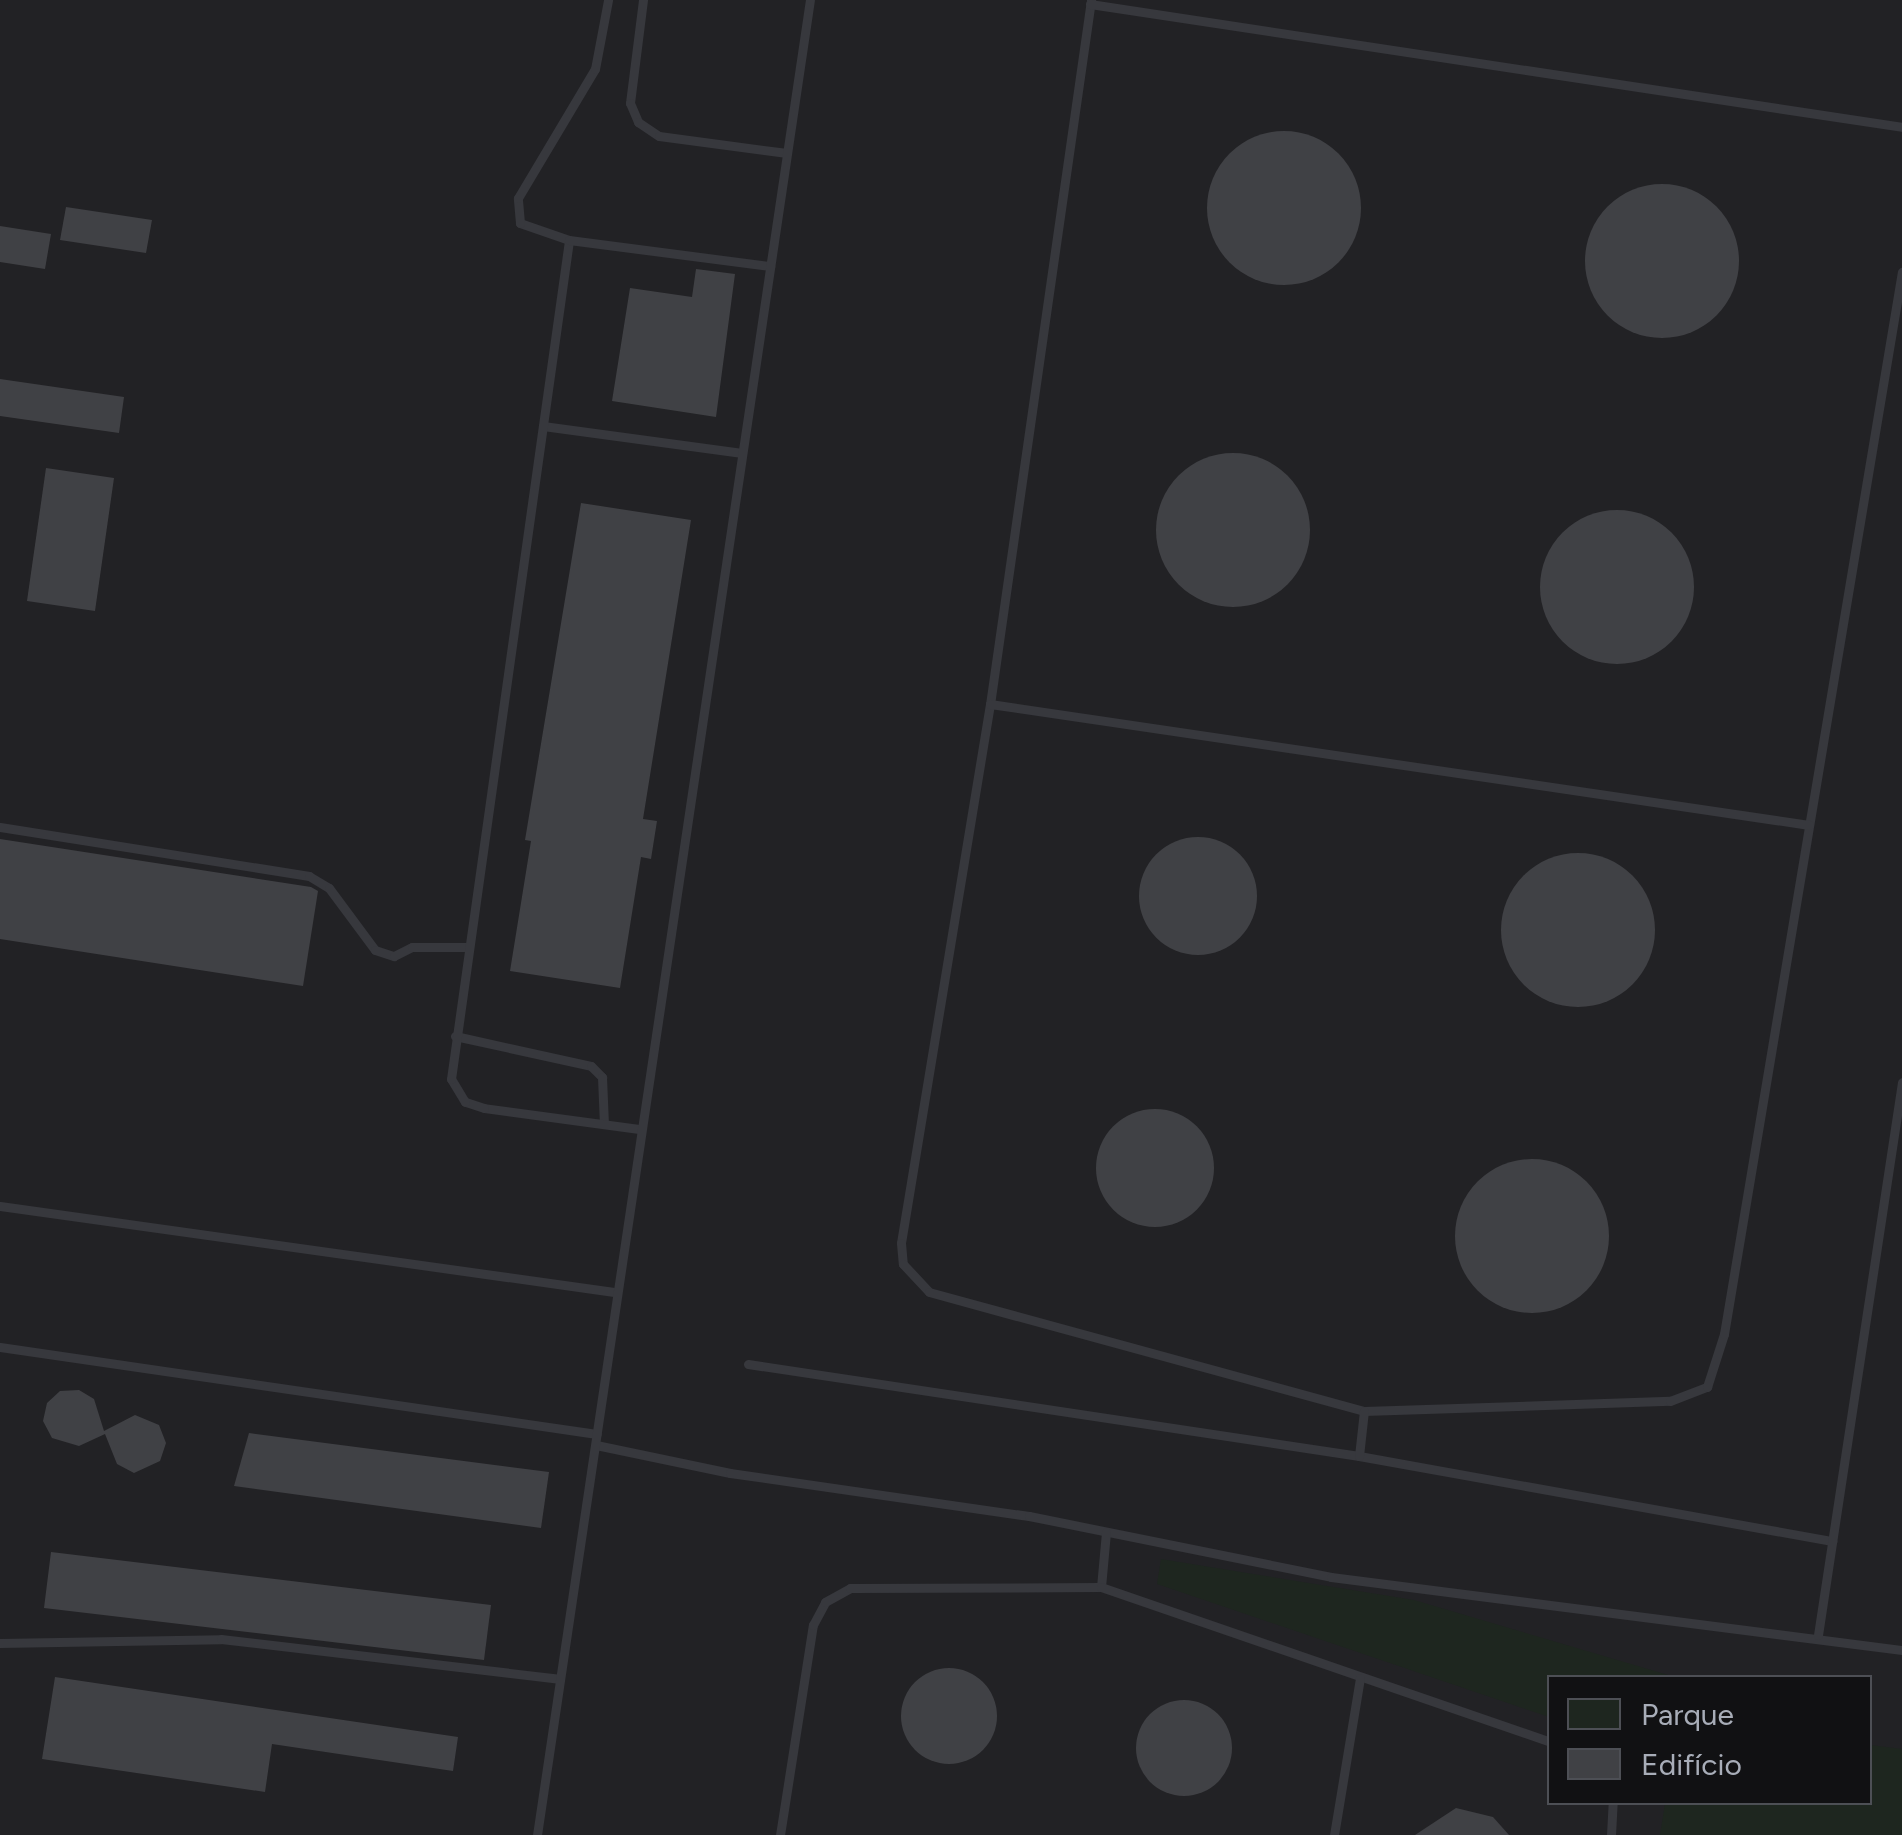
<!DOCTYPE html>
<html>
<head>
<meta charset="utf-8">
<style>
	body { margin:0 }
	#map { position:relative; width:1902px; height:1835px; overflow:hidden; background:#161618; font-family:Figtree,sans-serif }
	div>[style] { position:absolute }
	.built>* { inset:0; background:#222225 }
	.green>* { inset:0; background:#1e261f }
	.building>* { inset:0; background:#404145 }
	.round { border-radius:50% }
	.service>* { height:9px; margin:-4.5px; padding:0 4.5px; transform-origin:4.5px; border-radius:4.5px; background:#37383d }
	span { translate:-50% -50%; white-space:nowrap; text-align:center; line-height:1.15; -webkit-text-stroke:8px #111113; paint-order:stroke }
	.legend { position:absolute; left:1547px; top:1675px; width:325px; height:130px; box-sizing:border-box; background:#111113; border:2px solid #4d4f55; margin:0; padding:12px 18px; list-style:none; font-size:30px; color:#a8adb8 }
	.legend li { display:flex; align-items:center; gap:20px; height:50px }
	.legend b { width:50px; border:2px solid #4d4f55 }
</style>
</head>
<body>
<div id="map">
	<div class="built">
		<div style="clip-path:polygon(evenodd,0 0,1902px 0,1902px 1835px,0 1835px,0 0,1550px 1678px,1870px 1678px,1870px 1802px,1550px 1802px,1550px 1678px)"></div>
	</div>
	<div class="green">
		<div style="clip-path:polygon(1161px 1559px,1414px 1600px,1675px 1677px,1550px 1678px,1549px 1717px,1157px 1584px)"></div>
		<div style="clip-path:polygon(1870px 1745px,1902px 1749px,1902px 1835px,1660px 1835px,1665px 1803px,1870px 1802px)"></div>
	</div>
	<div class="building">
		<div class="round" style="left:1207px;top:131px;width:154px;height:154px"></div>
		<div class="round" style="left:1585px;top:184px;width:154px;height:154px"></div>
		<div style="clip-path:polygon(66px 207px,152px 220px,146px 253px,60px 240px)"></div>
		<div style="clip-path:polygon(0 226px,51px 234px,45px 269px,0 262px)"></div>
		<div style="clip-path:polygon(696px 269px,735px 274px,716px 417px,612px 401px,630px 288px,692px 297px)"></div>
		<div style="clip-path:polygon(0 379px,124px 397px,119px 433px,0 416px)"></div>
		<div class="round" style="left:1156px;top:453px;width:154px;height:154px"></div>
		<div style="clip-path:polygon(46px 468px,114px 478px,95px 611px,27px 601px)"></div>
		<div style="clip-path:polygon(581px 503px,691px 520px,643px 819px,657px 821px,651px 859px,641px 857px,620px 988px,510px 971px,531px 841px,525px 840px)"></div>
		<div class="round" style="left:1540px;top:510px;width:154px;height:154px"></div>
		<div class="round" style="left:1139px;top:837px;width:118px;height:118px"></div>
		<div style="clip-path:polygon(0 839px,311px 887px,318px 891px,303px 986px,0 939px)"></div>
		<div class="round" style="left:1501px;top:853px;width:154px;height:154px"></div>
		<div class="round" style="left:1096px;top:1109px;width:118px;height:118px"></div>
		<div class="round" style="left:1455px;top:1159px;width:154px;height:154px"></div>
		<div style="clip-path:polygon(79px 1390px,94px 1399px,104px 1431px,135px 1415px,159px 1425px,166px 1443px,160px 1461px,134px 1473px,117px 1464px,105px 1434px,79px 1446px,52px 1438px,43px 1421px,47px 1403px,60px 1391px)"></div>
		<div style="clip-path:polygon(249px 1433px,549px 1472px,541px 1528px,234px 1486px)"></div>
		<div style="clip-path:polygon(51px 1552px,491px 1605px,484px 1660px,44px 1608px)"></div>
		<div class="round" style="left:901px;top:1668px;width:96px;height:96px"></div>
		<div style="clip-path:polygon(55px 1677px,458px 1737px,453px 1771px,272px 1744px,265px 1792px,42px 1759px)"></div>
		<div class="round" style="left:1136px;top:1700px;width:96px;height:96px"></div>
		<div style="clip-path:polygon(1456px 1808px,1493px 1817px,1509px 1835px,1415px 1835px)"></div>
	</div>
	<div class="service">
		<div style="left:643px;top:0;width:104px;rotate:97.2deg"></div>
		<div style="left:630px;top:103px;width:21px;rotate:67deg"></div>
		<div style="left:638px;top:122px;width:25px;rotate:34deg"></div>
		<div style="left:659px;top:136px;width:129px;rotate:7.6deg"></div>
		<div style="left:1091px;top:0;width:711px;rotate:98.16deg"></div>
		<div style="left:990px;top:704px;width:546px;rotate:99.38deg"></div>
		<div style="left:901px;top:1243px;width:21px;rotate:85deg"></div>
		<div style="left:903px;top:1264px;width:38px;rotate:47deg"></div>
		<div style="left:929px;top:1292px;width:451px;rotate:15.3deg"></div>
		<div style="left:1364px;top:1411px;width:306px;rotate:-1.9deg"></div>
		<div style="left:1670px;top:1401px;width:40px;rotate:-21deg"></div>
		<div style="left:1707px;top:1387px;width:56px;rotate:-72.2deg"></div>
		<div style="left:1724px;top:1334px;width:1077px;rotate:-80.49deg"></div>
		<div style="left:1090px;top:4px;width:821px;rotate:8.61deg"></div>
		<div style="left:569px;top:240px;width:52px;rotate:-160.9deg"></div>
		<div style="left:520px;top:223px;width:25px;rotate:-95deg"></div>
		<div style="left:518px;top:198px;width:150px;rotate:-59.2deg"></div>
		<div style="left:595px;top:69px;width:70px;rotate:-79.3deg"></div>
		<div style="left:543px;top:426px;width:201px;rotate:7.7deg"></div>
		<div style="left:990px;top:704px;width:828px;rotate:8.4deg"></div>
		<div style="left:0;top:827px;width:313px;rotate:9deg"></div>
		<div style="left:309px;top:876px;width:23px;rotate:31deg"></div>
		<div style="left:329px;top:888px;width:77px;rotate:53.4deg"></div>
		<div style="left:375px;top:950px;width:20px;rotate:18deg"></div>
		<div style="left:394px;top:956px;width:20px;rotate:-27deg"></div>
		<div style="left:412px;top:947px;width:56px"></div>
		<div style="left:455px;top:1036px;width:139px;rotate:12.4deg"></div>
		<div style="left:591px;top:1066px;width:16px;rotate:45deg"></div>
		<div style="left:602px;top:1077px;width:47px;rotate:87.6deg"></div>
		<div style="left:639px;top:1129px;width:156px;rotate:-172.3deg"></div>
		<div style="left:484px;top:1108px;width:20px;rotate:-162deg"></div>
		<div style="left:465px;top:1102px;width:27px;rotate:-121deg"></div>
		<div style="left:451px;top:1079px;width:847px;rotate:-81.99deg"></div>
		<div style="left:569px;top:240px;width:203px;rotate:7.4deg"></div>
		<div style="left:0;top:1206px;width:620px;rotate:7.97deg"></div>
		<div style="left:0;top:1347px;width:603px;rotate:8.29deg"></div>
		<div style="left:748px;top:1364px;width:618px;rotate:8.56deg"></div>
		<div style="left:1359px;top:1456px;width:481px;rotate:10.2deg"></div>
		<div style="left:596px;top:1445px;width:137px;rotate:11.8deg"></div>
		<div style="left:730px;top:1473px;width:302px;rotate:8.2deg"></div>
		<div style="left:1029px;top:1516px;width:308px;rotate:11.4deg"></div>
		<div style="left:1331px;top:1577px;width:576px;rotate:7.29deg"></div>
		<div style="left:1359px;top:1456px;width:45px;rotate:-83.7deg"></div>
		<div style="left:1101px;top:1587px;width:55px;rotate:-84.8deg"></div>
		<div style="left:1818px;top:1635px;width:559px;rotate:-81.36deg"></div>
		<div style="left:0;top:1643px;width:221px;rotate:-1deg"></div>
		<div style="left:221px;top:1639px;width:340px;rotate:6.7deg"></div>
		<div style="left:537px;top:1835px;width:1855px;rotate:-81.54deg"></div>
		<div style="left:780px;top:1835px;width:213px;rotate:-81.1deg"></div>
		<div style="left:813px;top:1625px;width:26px;rotate:-62deg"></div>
		<div style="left:825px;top:1602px;width:29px;rotate:-29deg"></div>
		<div style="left:850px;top:1588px;width:251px;rotate:-0.2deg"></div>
		<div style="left:1101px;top:1587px;width:475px;rotate:19deg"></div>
		<div style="left:1334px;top:1835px;width:159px;rotate:-80.6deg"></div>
		<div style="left:1611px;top:1835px;width:33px;rotate:-87deg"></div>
	</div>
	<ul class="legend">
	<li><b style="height:28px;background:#1e261f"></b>Parque</li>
	<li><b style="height:28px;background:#404145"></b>Edifício</li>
	</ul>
</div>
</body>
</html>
